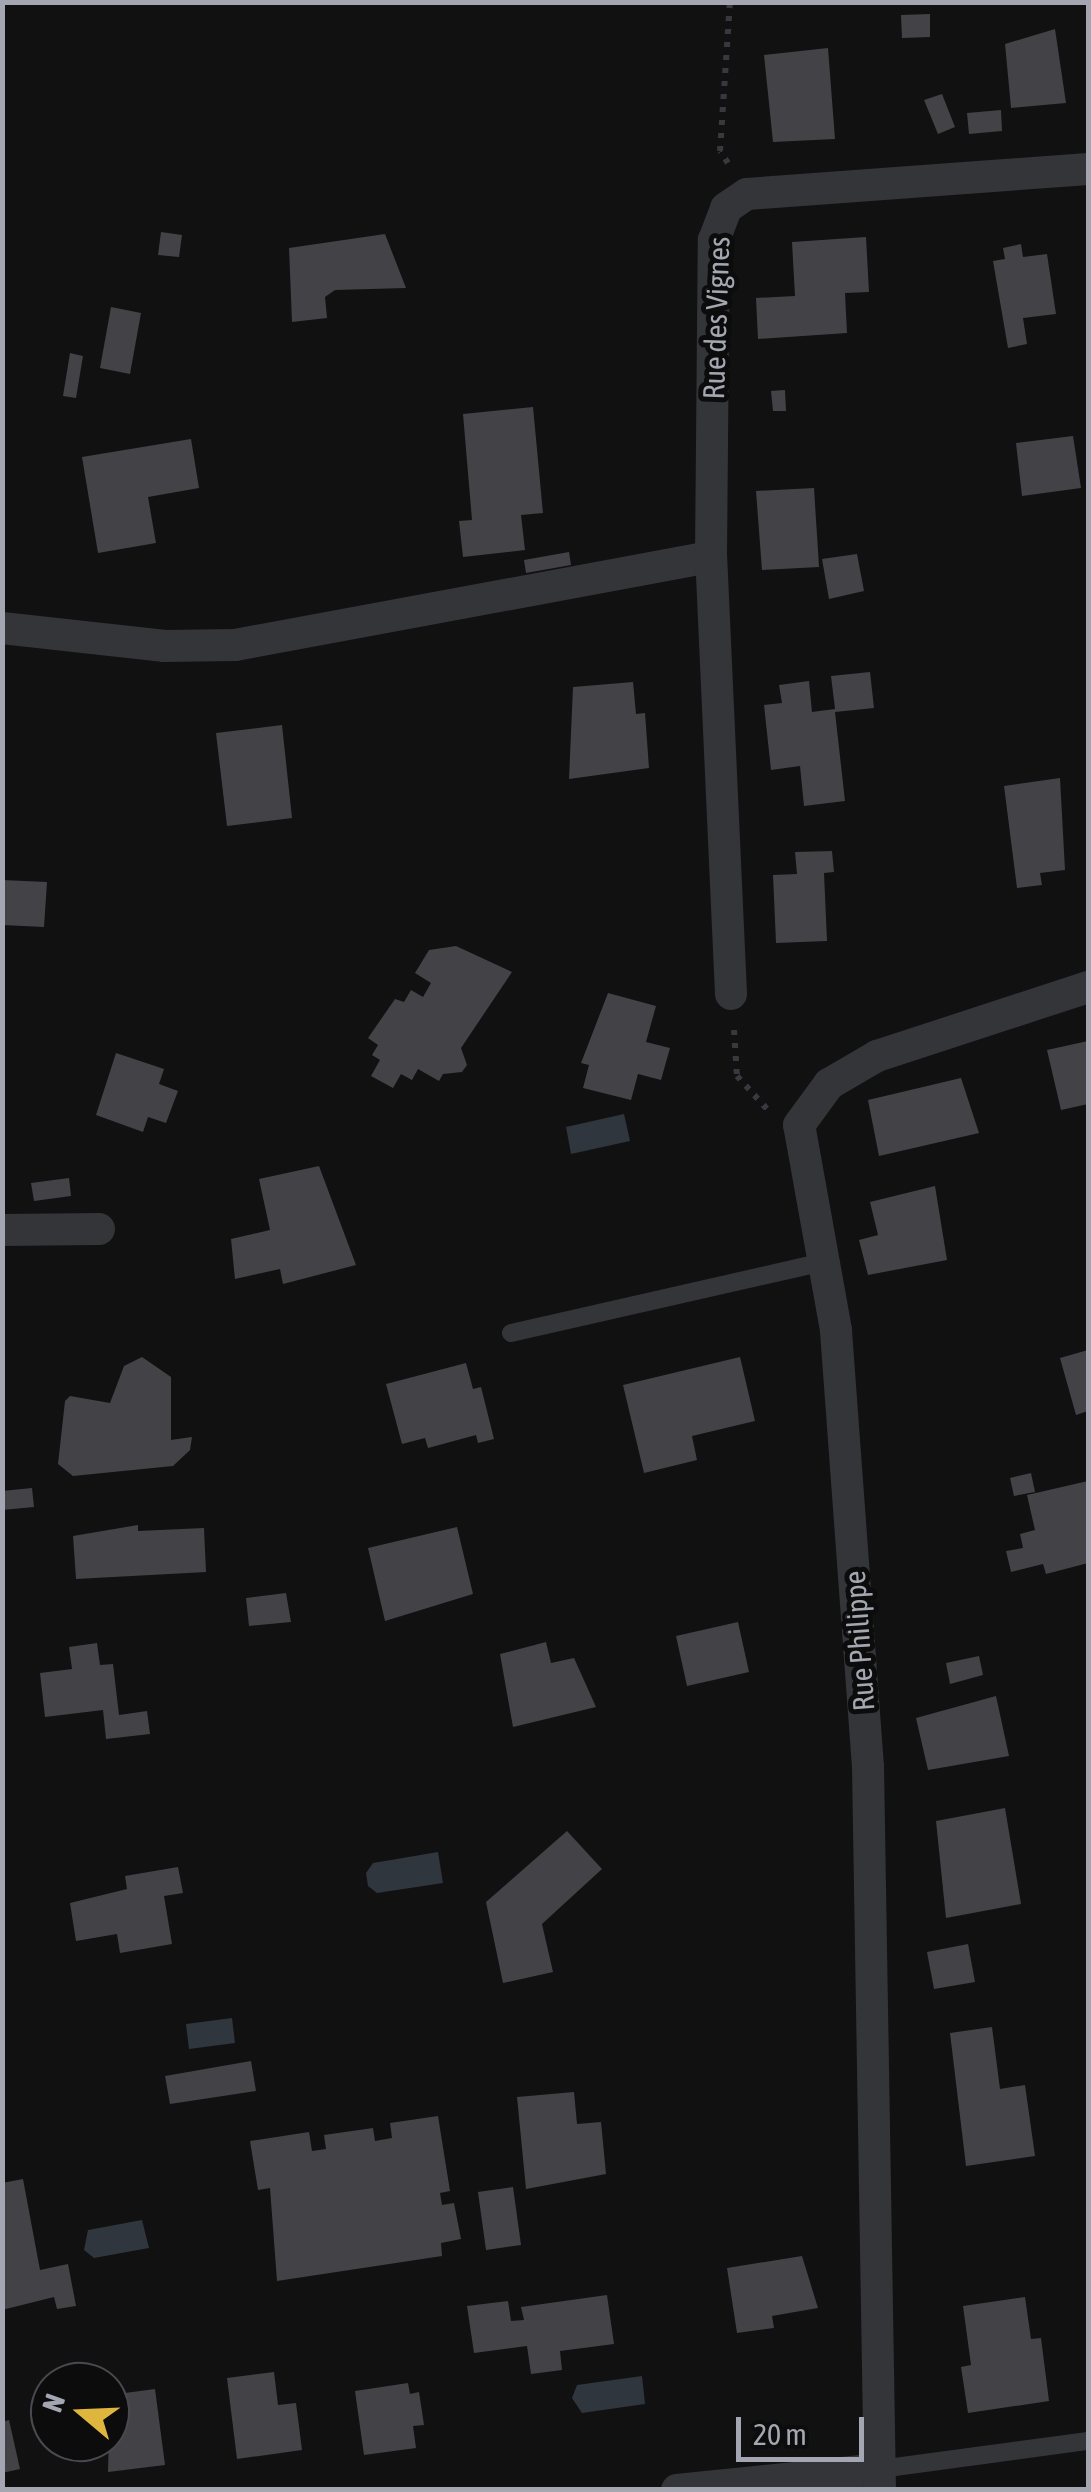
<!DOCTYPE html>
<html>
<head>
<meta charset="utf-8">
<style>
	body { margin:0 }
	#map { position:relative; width:1091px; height:2492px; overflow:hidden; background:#111112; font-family:"Asap Condensed",sans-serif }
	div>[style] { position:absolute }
	.water>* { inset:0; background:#30363d }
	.building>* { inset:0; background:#434347 }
	.path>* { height:6px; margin-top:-3px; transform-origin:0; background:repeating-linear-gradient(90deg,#38393e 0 5px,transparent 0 13px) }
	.service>* { height:18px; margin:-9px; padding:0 9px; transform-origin:9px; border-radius:9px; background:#343539 }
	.minor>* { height:32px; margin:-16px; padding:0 16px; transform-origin:16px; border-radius:16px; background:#343539 }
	span { translate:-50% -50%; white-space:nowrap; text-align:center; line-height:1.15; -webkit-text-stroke:10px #0c0c0d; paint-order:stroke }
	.street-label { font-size:30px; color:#a4a7b1 }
	.frame { position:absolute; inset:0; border:5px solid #a4a7b1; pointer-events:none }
	.north { position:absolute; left:30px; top:2362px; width:100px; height:100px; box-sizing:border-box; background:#0c0c0d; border:2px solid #494a4f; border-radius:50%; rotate:289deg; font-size:28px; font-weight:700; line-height:40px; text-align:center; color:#a4a7b1 }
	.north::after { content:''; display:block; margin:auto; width:35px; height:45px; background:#deb63d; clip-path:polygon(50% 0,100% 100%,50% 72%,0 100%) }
	.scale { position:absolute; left:736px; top:2417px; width:128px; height:45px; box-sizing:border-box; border:5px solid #a4a7b1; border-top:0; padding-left:12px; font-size:30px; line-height:35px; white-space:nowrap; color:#a4a7b1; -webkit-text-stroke:8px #0c0c0d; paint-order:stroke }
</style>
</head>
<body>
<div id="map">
	<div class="water">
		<div style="clip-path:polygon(624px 1114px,630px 1141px,571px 1154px,566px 1127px)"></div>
		<div style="clip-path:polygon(438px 1852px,443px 1883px,377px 1893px,368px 1886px,366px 1873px,373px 1863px)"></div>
		<div style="clip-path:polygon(232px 2018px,235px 2043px,189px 2049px,186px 2024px)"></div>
		<div style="clip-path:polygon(142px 2220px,149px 2248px,94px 2258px,84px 2250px,88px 2230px)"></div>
		<div style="clip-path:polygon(642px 2376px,645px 2404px,582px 2413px,572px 2398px,577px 2385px)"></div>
	</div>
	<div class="building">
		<div style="clip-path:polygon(930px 14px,930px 37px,902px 38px,901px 15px)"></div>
		<div style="clip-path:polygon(1055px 29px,1066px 103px,1011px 108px,1005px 44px)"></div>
		<div style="clip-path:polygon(828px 48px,835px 139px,773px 142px,764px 55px)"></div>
		<div style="clip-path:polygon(942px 94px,955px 127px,938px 134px,924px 100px)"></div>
		<div style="clip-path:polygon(1001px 110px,1002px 131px,969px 134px,967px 113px)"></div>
		<div style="clip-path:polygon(161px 232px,182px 235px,179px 257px,158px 255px)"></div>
		<div style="clip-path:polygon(385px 234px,406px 288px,335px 290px,325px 297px,327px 318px,292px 322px,289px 248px)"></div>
		<div style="clip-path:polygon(866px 237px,869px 292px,845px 293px,847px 333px,758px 339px,756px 298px,795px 296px,792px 242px)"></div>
		<div style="clip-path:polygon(1021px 244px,1023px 257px,1047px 254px,1056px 314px,1023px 318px,1027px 344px,1008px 348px,993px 261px,1005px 259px,1003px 248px)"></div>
		<div style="clip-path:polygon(111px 307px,141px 313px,130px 374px,100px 368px)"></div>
		<div style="clip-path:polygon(70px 353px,83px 356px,76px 398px,63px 396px)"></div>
		<div style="clip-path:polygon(785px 390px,786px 411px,773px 411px,771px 391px)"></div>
		<div style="clip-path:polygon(533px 407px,543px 513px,521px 515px,525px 550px,463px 557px,459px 521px,472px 520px,463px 414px)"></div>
		<div style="clip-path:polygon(1073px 436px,1081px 488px,1022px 496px,1016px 443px)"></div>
		<div style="clip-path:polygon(191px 439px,199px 488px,148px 497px,156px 543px,98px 553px,82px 457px)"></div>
		<div style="clip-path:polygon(814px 488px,819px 567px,762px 570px,756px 491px)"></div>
		<div style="clip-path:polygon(569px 552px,571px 565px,526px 573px,524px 560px)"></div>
		<div style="clip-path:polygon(857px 554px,864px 591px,829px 599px,822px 559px)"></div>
		<div style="clip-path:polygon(870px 672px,874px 708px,835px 712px,845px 801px,804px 806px,800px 766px,771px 770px,764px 705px,782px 703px,779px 685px,809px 681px,812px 712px,835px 709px,831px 676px)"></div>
		<div style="clip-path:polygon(633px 682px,636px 714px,645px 713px,649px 768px,569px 779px,573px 687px)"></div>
		<div style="clip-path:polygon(282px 725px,292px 818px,227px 826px,216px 733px)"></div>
		<div style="clip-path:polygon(1060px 778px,1065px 870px,1040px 873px,1042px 885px,1017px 888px,1004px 786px)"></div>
		<div style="clip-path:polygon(832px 851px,834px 872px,824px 873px,827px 941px,776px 943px,773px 875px,797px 874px,795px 852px)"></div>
		<div style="clip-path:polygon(2px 880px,47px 882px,44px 927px,2px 925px)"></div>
		<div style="clip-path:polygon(456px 946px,512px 972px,461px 1048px,467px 1065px,462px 1072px,443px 1074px,439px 1081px,418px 1069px,412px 1080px,401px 1074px,393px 1088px,371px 1076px,380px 1060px,372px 1055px,378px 1045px,368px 1038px,395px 999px,404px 1002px,411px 990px,423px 997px,431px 983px,415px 973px,429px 950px)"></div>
		<div style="clip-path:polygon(608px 993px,656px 1006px,646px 1042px,670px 1048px,661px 1080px,638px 1074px,631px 1100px,583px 1088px,589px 1065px,581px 1063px)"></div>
		<div style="clip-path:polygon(1088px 1041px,1088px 1104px,1061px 1110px,1047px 1050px)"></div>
		<div style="clip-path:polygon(116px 1053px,164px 1069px,159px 1084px,178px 1091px,166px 1123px,148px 1117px,143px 1132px,96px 1115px)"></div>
		<div style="clip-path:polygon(961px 1078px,979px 1133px,879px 1156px,868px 1100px)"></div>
		<div style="clip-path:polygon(319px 1166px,356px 1265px,283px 1284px,280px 1269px,235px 1279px,231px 1239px,270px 1230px,259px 1179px)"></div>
		<div style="clip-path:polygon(69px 1178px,71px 1196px,34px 1201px,31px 1183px)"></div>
		<div style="clip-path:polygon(935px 1186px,947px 1260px,868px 1275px,859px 1240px,878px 1235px,870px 1202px)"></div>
		<div style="clip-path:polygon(1088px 1350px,1088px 1411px,1076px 1415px,1060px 1358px)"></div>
		<div style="clip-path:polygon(142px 1357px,171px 1377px,171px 1440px,192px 1437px,190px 1450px,173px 1466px,73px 1476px,58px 1464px,65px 1401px,70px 1396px,110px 1403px,124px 1366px)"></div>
		<div style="clip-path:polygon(740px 1357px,755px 1421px,692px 1436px,697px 1460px,644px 1473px,623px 1385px)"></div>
		<div style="clip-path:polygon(466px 1363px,473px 1389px,481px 1387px,494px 1439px,478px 1443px,476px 1435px,428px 1448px,425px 1438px,402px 1444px,386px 1384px)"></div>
		<div style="clip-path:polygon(1031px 1473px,1035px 1492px,1014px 1496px,1010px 1478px)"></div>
		<div style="clip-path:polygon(1088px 1481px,1088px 1563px,1046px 1574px,1043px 1564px,1011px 1572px,1006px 1551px,1023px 1548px,1020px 1534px,1035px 1530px,1027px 1495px)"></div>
		<div style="clip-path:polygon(32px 1488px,34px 1507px,2px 1510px,2px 1491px)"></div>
		<div style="clip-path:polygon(138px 1525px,138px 1531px,204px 1528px,206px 1572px,76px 1579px,73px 1536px)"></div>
		<div style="clip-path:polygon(457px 1527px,473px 1594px,385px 1621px,368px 1548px)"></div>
		<div style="clip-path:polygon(286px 1593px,291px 1622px,249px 1626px,246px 1598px)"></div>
		<div style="clip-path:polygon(738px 1622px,749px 1672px,687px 1686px,676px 1636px)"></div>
		<div style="clip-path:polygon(546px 1642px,551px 1663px,574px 1658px,596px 1707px,513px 1727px,500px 1654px)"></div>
		<div style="clip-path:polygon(97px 1643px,100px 1665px,113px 1664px,119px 1715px,147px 1711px,150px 1734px,106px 1739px,103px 1710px,45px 1717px,40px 1673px,72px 1669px,69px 1647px)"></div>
		<div style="clip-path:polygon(979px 1656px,983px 1675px,950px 1684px,946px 1663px)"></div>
		<div style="clip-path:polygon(996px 1696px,1009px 1756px,928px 1770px,916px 1718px)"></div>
		<div style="clip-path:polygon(1005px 1808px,1021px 1904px,946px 1918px,936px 1821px)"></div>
		<div style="clip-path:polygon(567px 1831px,602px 1869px,542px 1924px,553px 1972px,503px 1983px,486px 1902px)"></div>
		<div style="clip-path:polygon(178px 1867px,183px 1893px,164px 1896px,172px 1944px,120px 1953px,117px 1934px,76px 1941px,70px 1903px,127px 1889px,125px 1876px)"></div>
		<div style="clip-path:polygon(968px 1944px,975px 1982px,934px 1989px,927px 1952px)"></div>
		<div style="clip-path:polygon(992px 2027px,1000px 2089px,1025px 2085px,1035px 2156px,966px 2166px,950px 2033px)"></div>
		<div style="clip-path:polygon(251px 2061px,256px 2091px,170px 2104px,165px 2076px)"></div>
		<div style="clip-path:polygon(574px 2092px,577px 2124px,601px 2122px,606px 2174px,526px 2189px,517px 2097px)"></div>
		<div style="clip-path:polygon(438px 2116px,450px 2191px,440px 2193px,442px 2205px,454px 2203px,461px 2239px,441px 2243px,442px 2256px,277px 2281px,270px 2188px,258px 2190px,250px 2141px,309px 2132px,312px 2151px,326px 2149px,324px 2135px,373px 2128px,375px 2141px,392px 2138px,390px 2123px)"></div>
		<div style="clip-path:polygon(23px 2179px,40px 2270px,68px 2264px,76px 2306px,57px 2309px,54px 2297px,2px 2310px,2px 2183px)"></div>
		<div style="clip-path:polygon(513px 2187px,521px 2245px,486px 2250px,478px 2192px)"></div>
		<div style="clip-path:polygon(802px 2256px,818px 2308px,772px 2316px,774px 2328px,737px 2333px,727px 2268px)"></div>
		<div style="clip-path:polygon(607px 2295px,614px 2344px,560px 2351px,562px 2370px,531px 2374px,527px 2346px,474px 2353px,467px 2306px,508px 2301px,511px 2321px,524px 2320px,521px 2307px)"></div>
		<div style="clip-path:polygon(1025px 2297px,1031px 2339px,1041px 2338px,1049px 2401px,968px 2413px,961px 2367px,971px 2365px,963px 2306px)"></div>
		<div style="clip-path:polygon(274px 2372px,278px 2405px,296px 2403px,302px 2450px,237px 2459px,227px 2378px)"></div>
		<div style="clip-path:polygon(408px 2383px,410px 2394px,419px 2392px,424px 2425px,413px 2426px,416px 2448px,364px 2455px,355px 2391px)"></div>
		<div style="clip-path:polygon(155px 2389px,165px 2465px,108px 2472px,110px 2395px)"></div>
		<div style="clip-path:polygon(9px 2420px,20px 2469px,2px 2473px,2px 2422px)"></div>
	</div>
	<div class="path">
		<div style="left:728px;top:163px;width:14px;rotate:-124deg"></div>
		<div style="left:720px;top:151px;width:149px;rotate:-86.2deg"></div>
		<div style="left:734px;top:1030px;width:46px;rotate:86.3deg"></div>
		<div style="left:737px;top:1076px;width:45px;rotate:47.7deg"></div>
	</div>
	<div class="service">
		<div style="left:511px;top:1333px;width:321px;rotate:-12.8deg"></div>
		<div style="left:880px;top:2469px;width:210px;rotate:-7.7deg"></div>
	</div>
	<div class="minor">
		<div style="left:2px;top:628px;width:164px;rotate:6.3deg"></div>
		<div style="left:165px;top:646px;width:70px;rotate:-0.8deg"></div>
		<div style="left:235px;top:645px;width:484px;rotate:-10.5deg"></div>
		<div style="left:731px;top:994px;width:437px;rotate:-92.6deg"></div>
		<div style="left:711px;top:557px;width:317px;rotate:-89.5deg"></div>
		<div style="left:714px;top:240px;width:34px;rotate:-69deg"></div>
		<div style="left:726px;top:208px;width:25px;rotate:-34deg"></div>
		<div style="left:747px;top:194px;width:342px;rotate:-4.2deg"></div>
		<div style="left:2px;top:1230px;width:97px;rotate:-0.6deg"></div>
		<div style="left:677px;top:2490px;width:204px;rotate:-5.9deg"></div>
		<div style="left:880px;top:2490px;width:723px;rotate:-90.95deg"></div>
		<div style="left:868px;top:1767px;width:438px;rotate:-94.2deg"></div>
		<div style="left:836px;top:1330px;width:208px;rotate:-100.2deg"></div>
		<div style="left:799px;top:1125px;width:51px;rotate:-53.8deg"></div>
		<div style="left:829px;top:1084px;width:56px;rotate:-30.3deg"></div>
		<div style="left:877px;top:1056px;width:222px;rotate:-18.1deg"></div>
	</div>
	<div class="street-label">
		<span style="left:716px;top:318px;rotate:-88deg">Rue des Vignes</span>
		<span style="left:859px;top:1641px;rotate:-94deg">Rue Philippe</span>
	</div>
	<div class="frame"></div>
	<div class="north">N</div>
	<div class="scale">20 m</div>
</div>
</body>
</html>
